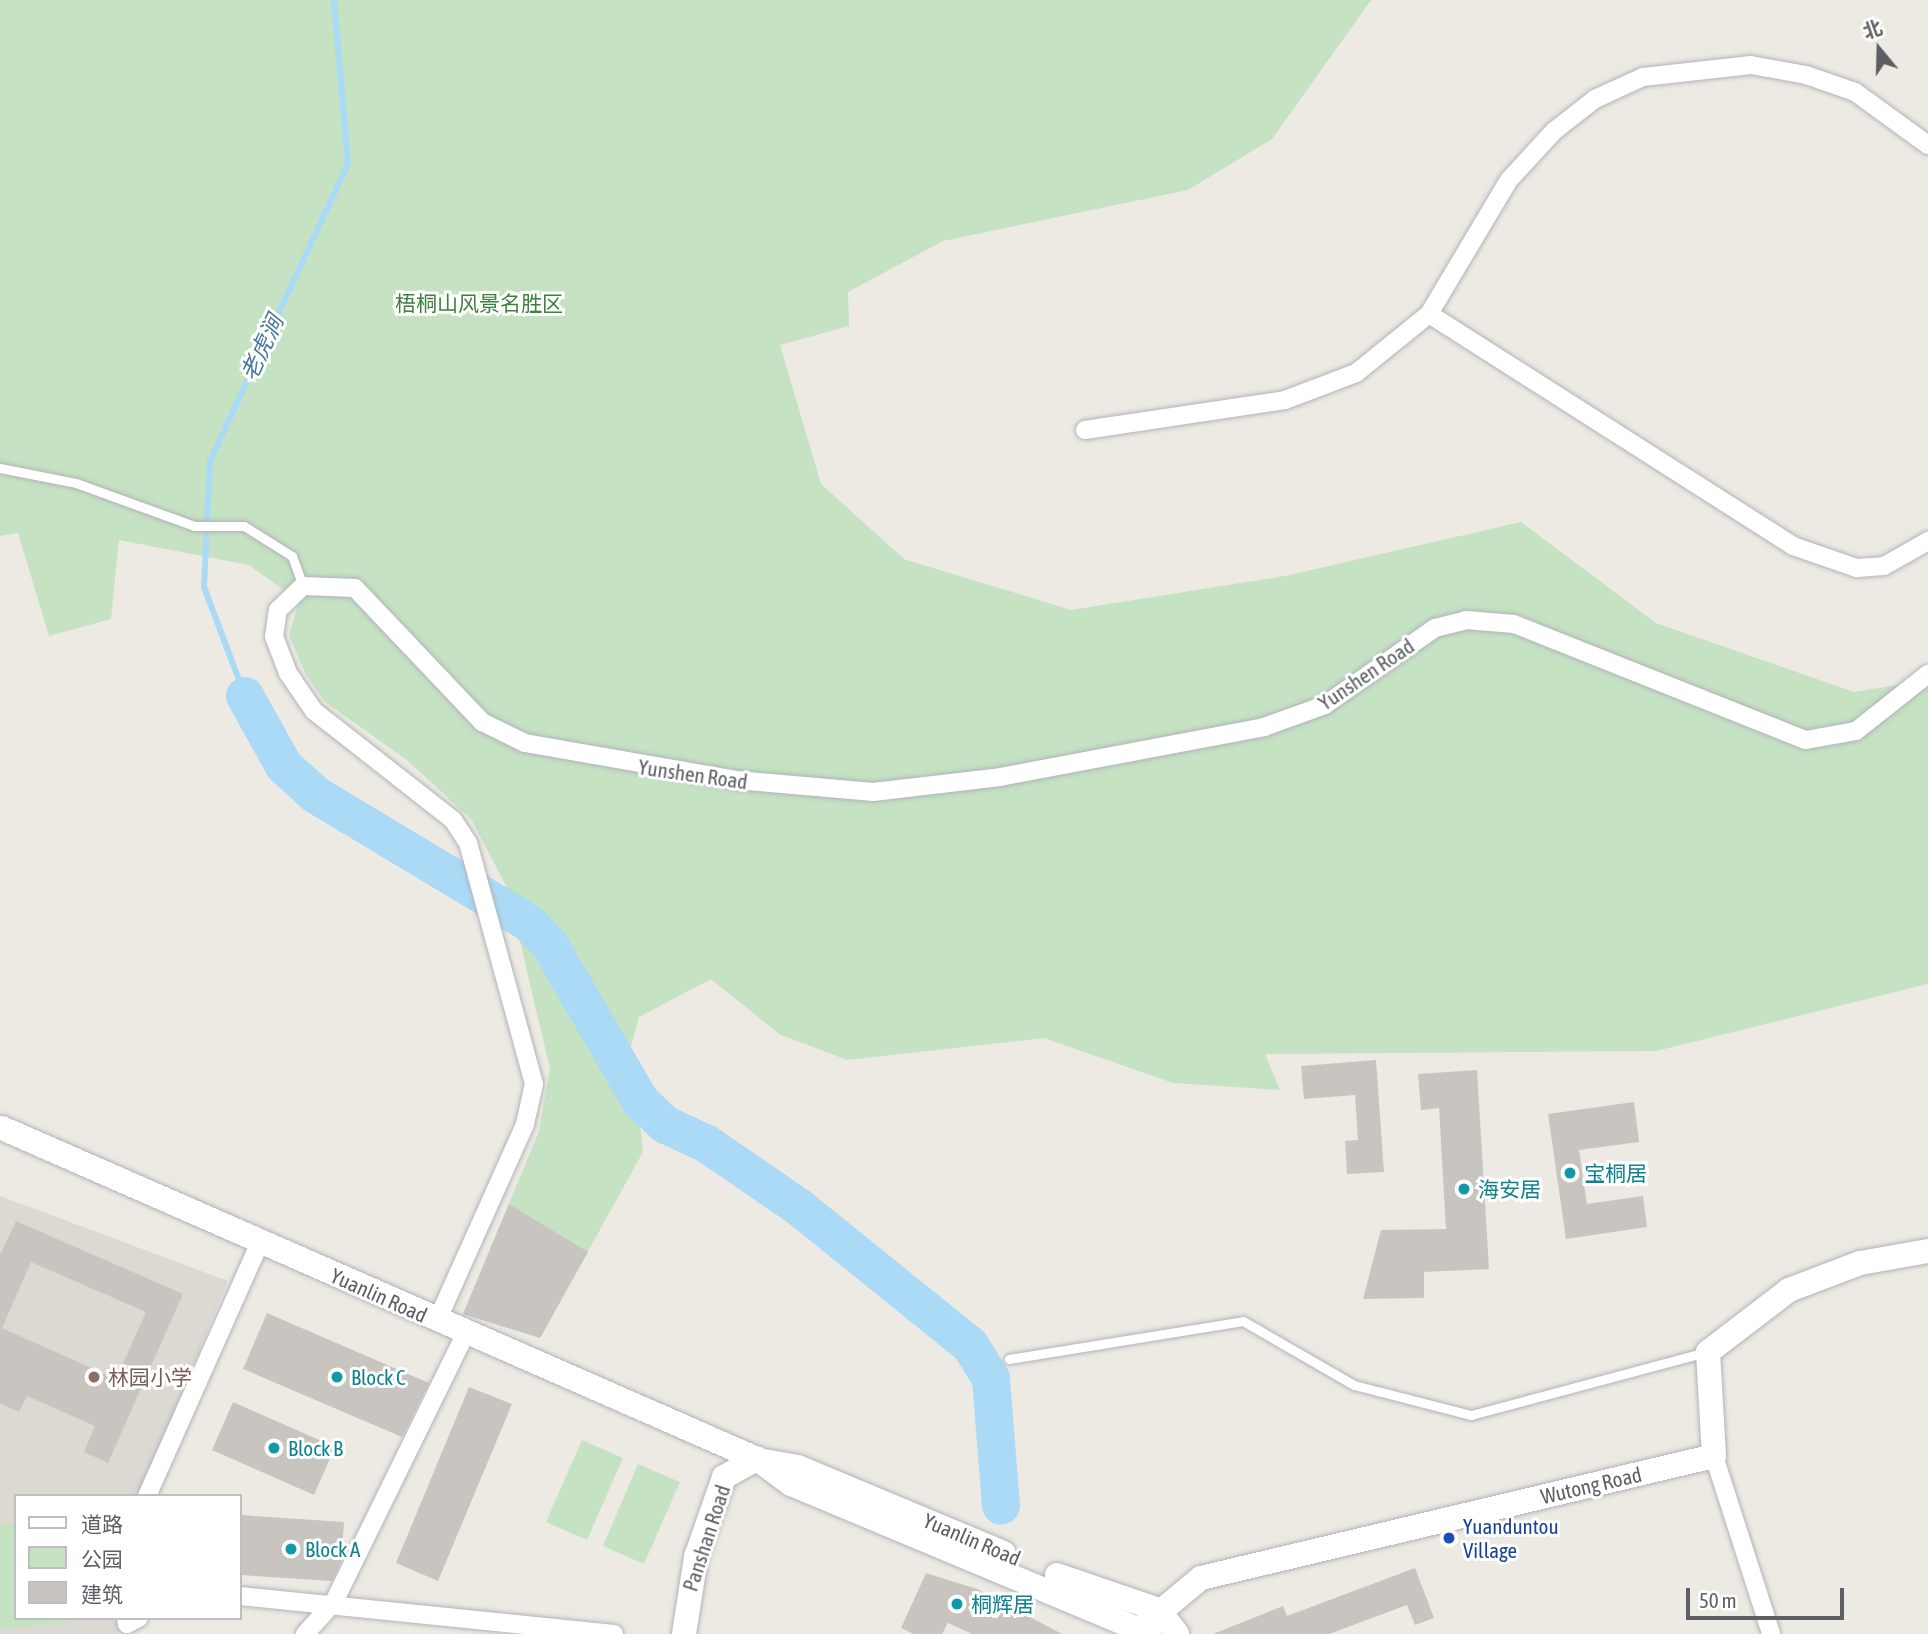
<!DOCTYPE html>
<html>
<head>
<meta charset="utf-8">
<style>
	body { margin:0 }
	#map { position:relative; width:1928px; height:1634px; overflow:hidden; background:#edeae4; font-family:"Asap Condensed","Noto Sans SC",sans-serif }
	div>[style] { position:absolute }
	.education>* { inset:0; background:#dcd9d2 }
	.green>* { inset:0; background:#c5e2c3 }
	.stream>* { height:6px; margin:-3px; padding:0 3px; transform-origin:3px; border-radius:3px; background:#abdaf6 }
	.river>* { height:38px; margin:-19px; padding:0 19px; transform-origin:19px; border-radius:19px; background:#abdaf6 }
	.building>* { inset:0; background:#c8c5c1 }
	.roads { filter:drop-shadow(0 0 2px #b1b4b8) drop-shadow(0 0 2px #b1b4b8) }
	.lane>* { height:9px; margin:-4.5px; padding:0 4.5px; transform-origin:4.5px; border-radius:4.5px; background:#fff }
	.street>* { height:18px; margin:-9px; padding:0 9px; transform-origin:9px; border-radius:9px; background:#fff }
	.secondary>* { height:24px; margin:-12px; padding:0 12px; transform-origin:12px; border-radius:12px; background:#fff }
	.dots>* { width:19px; height:19px; translate:-50% -50%; box-sizing:border-box; border:4px solid #fff; border-radius:50% }
	span { translate:-50% -50%; white-space:nowrap; text-align:center; line-height:1.15; -webkit-text-stroke:6px #fff; paint-order:stroke }
	.park-label { font-size:21px; color:#3f803e }
	.street-label { font-size:21px; color:#5c5f63 }
	.culture-label { font-size:21px; color:#0d838f }
	.left { translate:0 -50%; text-align:left }
	.education-label { font-size:21px; color:#785e54 }
	.transit-label { font-size:21px; color:#164399 }
	.water-label { font-size:23px; color:#47779d; font-style:italic }
	.legend { position:absolute; left:14px; top:1494px; width:228px; height:126px; box-sizing:border-box; background:#fff; border:2px solid #bebfc1; margin:0; padding:9px 12px; list-style:none; font-size:21px; color:#5c5f63 }
	.legend li { display:flex; align-items:center; gap:14px; height:35px }
	.legend b { width:35px; border:2px solid #bebfc1 }
	.north { position:absolute; left:1844px; top:14px; width:70px; height:70px; -webkit-text-stroke:5px #fff; paint-order:stroke; rotate:341deg; font-size:19px; font-weight:700; line-height:28px; text-align:center; color:#5c5f63 }
	.north::after { content:''; display:block; margin:auto; width:24px; height:32px; background:#5c5f63; clip-path:polygon(50% 0,100% 100%,50% 72%,0 100%) }
	.scale { position:absolute; left:1686px; top:1588px; width:158px; height:32px; box-sizing:border-box; border:4px solid #5c5f63; border-top:0; padding-left:9px; font-size:21px; line-height:24px; white-space:nowrap; color:#5c5f63; -webkit-text-stroke:5px #fff; paint-order:stroke }
</style>
</head>
<body>
<div id="map">
	<div class="education">
		<div style="clip-path:polygon(0 1196px,228px 1281px,139px 1496px,16px 1496px,16px 1618px,129px 1618px,117px 1634px,0 1634px)"></div>
	</div>
	<div class="green">
		<div style="clip-path:polygon(0 0,1371px 0,1272px 139px,1188px 190px,943px 241px,848px 292px,849px 326px,780px 345px,821px 484px,904px 559px,1071px 610px,1285px 576px,1521px 522px,1656px 623px,1854px 692px,1928px 680px,1928px 984px,1656px 1051px,1265px 1054px,1280px 1090px,1173px 1083px,1044px 1038px,847px 1060px,779px 1034px,711px 979px,639px 1017px,631px 1046px,643px 1152px,540px 1338px,463px 1314px,539px 1131px,550px 1069px,508px 890px,471px 819px,408px 761px,324px 701px,305px 673px,289px 635px,307px 575px,285px 591px,249px 565px,119px 540px,111px 619px,49px 636px,18px 533px,0 536px)"></div>
		<div style="clip-path:polygon(582px 1440px,623px 1458px,587px 1540px,546px 1522px)"></div>
		<div style="clip-path:polygon(638px 1464px,680px 1482px,644px 1564px,603px 1546px)"></div>
		<div style="clip-path:polygon(16px 1523px,16px 1618px,80px 1622px,0 1629px,0 1524px)"></div>
	</div>
	<div class="stream">
		<div style="left:245px;top:696px;width:116px;rotate:-110.6deg"></div>
		<div style="left:204px;top:587px;width:126px;rotate:-87.3deg"></div>
		<div style="left:210px;top:461px;width:327px;rotate:-65.1deg"></div>
		<div style="left:348px;top:164px;width:165px;rotate:-94.9deg"></div>
	</div>
	<div class="river">
		<div style="left:245px;top:696px;width:80px;rotate:60.9deg"></div>
		<div style="left:284px;top:766px;width:43px;rotate:42.2deg"></div>
		<div style="left:316px;top:795px;width:249px;rotate:31deg"></div>
		<div style="left:529px;top:923px;width:33px;rotate:47deg"></div>
		<div style="left:551px;top:947px;width:179px;rotate:59.9deg"></div>
		<div style="left:641px;top:1102px;width:34px;rotate:43deg"></div>
		<div style="left:666px;top:1125px;width:45px;rotate:24.9deg"></div>
		<div style="left:707px;top:1144px;width:113px;rotate:34.5deg"></div>
		<div style="left:800px;top:1208px;width:218px;rotate:38.9deg"></div>
		<div style="left:970px;top:1345px;width:40px;rotate:58deg"></div>
		<div style="left:991px;top:1379px;width:127px;rotate:85.5deg"></div>
	</div>
	<div class="building">
		<div style="clip-path:polygon(1376px 1060px,1384px 1172px,1347px 1174px,1345px 1141px,1358px 1140px,1355px 1095px,1304px 1099px,1301px 1066px)"></div>
		<div style="clip-path:polygon(1477px 1070px,1489px 1269px,1424px 1272px,1424px 1298px,1363px 1299px,1381px 1230px,1446px 1229px,1439px 1108px,1421px 1110px,1418px 1074px)"></div>
		<div style="clip-path:polygon(1634px 1102px,1639px 1142px,1579px 1150px,1587px 1204px,1643px 1196px,1647px 1227px,1566px 1239px,1548px 1114px)"></div>
		<div style="clip-path:polygon(509px 1204px,588px 1252px,540px 1338px,463px 1314px)"></div>
		<div style="clip-path:polygon(evenodd,16px 1221px,183px 1294px,108px 1463px,84px 1452px,95px 1426px,27px 1396px,19px 1412px,0 1403px,0 1255px,16px 1221px,31px 1262px,146px 1312px,116px 1379px,2px 1328px,31px 1262px)"></div>
		<div style="clip-path:polygon(267px 1313px,429px 1383px,402px 1437px,243px 1369px)"></div>
		<div style="clip-path:polygon(469px 1387px,512px 1404px,438px 1581px,396px 1563px)"></div>
		<div style="clip-path:polygon(233px 1402px,335px 1447px,314px 1495px,212px 1450px)"></div>
		<div style="clip-path:polygon(240px 1515px,344px 1522px,341px 1562px,332px 1581px,240px 1575px)"></div>
		<div style="clip-path:polygon(1415px 1568px,1434px 1618px,1415px 1625px,1407px 1605px,1329px 1634px,1213px 1634px,1283px 1606px,1287px 1616px)"></div>
		<div style="clip-path:polygon(926px 1573px,977px 1589px,1062px 1634px,972px 1634px,948px 1623px,942px 1634px,914px 1634px,901px 1628px)"></div>
	</div>
	<div class="roads">
		<div class="lane">
			<div style="left:0;top:468px;width:77px;rotate:11.2deg"></div>
			<div style="left:76px;top:483px;width:126px;rotate:20deg"></div>
			<div style="left:194px;top:526px;width:50px"></div>
			<div style="left:244px;top:526px;width:57px;rotate:32deg"></div>
			<div style="left:292px;top:556px;width:32px;rotate:70deg"></div>
			<div style="left:1009px;top:1359px;width:237px;rotate:-9.2deg"></div>
			<div style="left:1243px;top:1321px;width:128px;rotate:30deg"></div>
			<div style="left:1354px;top:1385px;width:121px;rotate:14.4deg"></div>
			<div style="left:1471px;top:1415px;width:243px;rotate:-15deg"></div>
		</div>
		<div class="street">
			<div style="left:1429px;top:314px;width:432px;rotate:32.5deg"></div>
			<div style="left:1793px;top:546px;width:68px;rotate:19deg"></div>
			<div style="left:1857px;top:568px;width:27px;rotate:-4deg"></div>
			<div style="left:1884px;top:566px;width:51px;rotate:-29.6deg"></div>
			<div style="left:1085px;top:430px;width:202px;rotate:-8.5deg"></div>
			<div style="left:1285px;top:400px;width:76px;rotate:-20.8deg"></div>
			<div style="left:1356px;top:373px;width:94px;rotate:-38.9deg"></div>
			<div style="left:1429px;top:314px;width:156px;rotate:-59.2deg"></div>
			<div style="left:1509px;top:180px;width:67px;rotate:-47.4deg"></div>
			<div style="left:1554px;top:131px;width:52px;rotate:-38deg"></div>
			<div style="left:1595px;top:99px;width:53px;rotate:-24.6deg"></div>
			<div style="left:1643px;top:77px;width:109px;rotate:-6.3deg"></div>
			<div style="left:1751px;top:65px;width:56px;rotate:10.3deg"></div>
			<div style="left:1806px;top:75px;width:52px;rotate:19.1deg"></div>
			<div style="left:1855px;top:92px;width:90px;rotate:36deg"></div>
			<div style="left:437px;top:1321px;width:216px;rotate:-65.9deg"></div>
			<div style="left:525px;top:1124px;width:41px;rotate:-77.3deg"></div>
			<div style="left:534px;top:1084px;width:250px;rotate:-105.3deg"></div>
			<div style="left:468px;top:843px;width:27px;rotate:-123deg"></div>
			<div style="left:453px;top:820px;width:177px;rotate:-141.9deg"></div>
			<div style="left:314px;top:711px;width:46px;rotate:-124.4deg"></div>
			<div style="left:288px;top:673px;width:39px;rotate:-111deg"></div>
			<div style="left:274px;top:637px;width:27px;rotate:-82deg"></div>
			<div style="left:278px;top:610px;width:35px;rotate:-44deg"></div>
			<div style="left:303px;top:586px;width:52px;rotate:2.2deg"></div>
			<div style="left:355px;top:588px;width:185px;rotate:46.5deg"></div>
			<div style="left:482px;top:722px;width:48px;rotate:26deg"></div>
			<div style="left:525px;top:743px;width:214px;rotate:9.9deg"></div>
			<div style="left:736px;top:780px;width:138px;rotate:5deg"></div>
			<div style="left:873px;top:792px;width:128px;rotate:-6.7deg"></div>
			<div style="left:1000px;top:777px;width:269px;rotate:-10.7deg"></div>
			<div style="left:1264px;top:727px;width:65px;rotate:-19.8deg"></div>
			<div style="left:1325px;top:705px;width:134px;rotate:-35deg"></div>
			<div style="left:1435px;top:628px;width:32px;rotate:-14deg"></div>
			<div style="left:1466px;top:620px;width:48px;rotate:4.8deg"></div>
			<div style="left:1514px;top:624px;width:314px;rotate:21.7deg"></div>
			<div style="left:1806px;top:740px;width:51px;rotate:-10.2deg"></div>
			<div style="left:1856px;top:731px;width:92px;rotate:-38.4deg"></div>
			<div style="left:1714px;top:1456px;width:187px;rotate:72.2deg"></div>
			<div style="left:147px;top:1496px;width:278px;rotate:-66deg"></div>
			<div style="left:240px;top:1596px;width:376px;rotate:5.8deg"></div>
			<div style="left:126px;top:1618px;width:6px;rotate:81deg"></div>
			<div style="left:127px;top:1624px;width:13px;rotate:-27deg"></div>
			<div style="left:305px;top:1634px;width:43px;rotate:-47.8deg"></div>
			<div style="left:334px;top:1602px;width:300px;rotate:-63.9deg"></div>
		</div>
		<div class="secondary">
			<div style="left:2px;top:1128px;width:824px;rotate:23.67deg"></div>
			<div style="left:757px;top:1459px;width:42px;rotate:36.3deg"></div>
			<div style="left:791px;top:1484px;width:388px;rotate:22.7deg"></div>
			<div style="left:764px;top:1461px;width:35px;rotate:10deg"></div>
			<div style="left:798px;top:1467px;width:223px;rotate:22.7deg"></div>
			<div style="left:1057px;top:1575px;width:108px;rotate:18.9deg"></div>
			<div style="left:1159px;top:1610px;width:30px;rotate:53deg"></div>
			<div style="left:1142px;top:1627px;width:77px;rotate:-39.7deg"></div>
			<div style="left:1201px;top:1578px;width:527px;rotate:-13.38deg"></div>
			<div style="left:1714px;top:1456px;width:104px;rotate:-93.3deg"></div>
			<div style="left:1708px;top:1352px;width:102px;rotate:-37.4deg"></div>
			<div style="left:1789px;top:1290px;width:76px;rotate:-20.8deg"></div>
			<div style="left:1860px;top:1263px;width:69px;rotate:-10deg"></div>
			<div style="left:684px;top:1634px;width:78px;rotate:-81.1deg"></div>
			<div style="left:696px;top:1557px;width:85px;rotate:-70.7deg"></div>
			<div style="left:724px;top:1477px;width:38px;rotate:-29deg"></div>
		</div>
	</div>
	<div class="dots">
		<div style="left:1570px;top:1173px;background:#0f9aa8"></div>
		<div style="left:1464px;top:1189px;background:#0f9aa8"></div>
		<div style="left:94px;top:1377px;background:#8d6e63"></div>
		<div style="left:337px;top:1377px;background:#0f9aa8"></div>
		<div style="left:274px;top:1448px;background:#0f9aa8"></div>
		<div style="left:1449px;top:1538px;background:#1a4fb4"></div>
		<div style="left:291px;top:1549px;background:#0f9aa8"></div>
		<div style="left:957px;top:1604px;background:#0f9aa8"></div>
	</div>
	<div class="park-label">
		<span style="left:479px;top:303px">梧桐山风景名胜区</span>
	</div>
	<div class="street-label">
		<span style="left:1366px;top:674px;rotate:-34deg">Yunshen Road</span>
		<span style="left:693px;top:774px;rotate:8deg">Yunshen Road</span>
		<span style="left:379px;top:1295px;rotate:24deg">Yuanlin Road</span>
		<span style="left:1591px;top:1485px;rotate:-13deg">Wutong Road</span>
		<span style="left:706px;top:1538px;rotate:-72deg">Panshan Road</span>
		<span style="left:972px;top:1539px;rotate:23deg">Yuanlin Road</span>
	</div>
	<div class="culture-label">
		<span class="left" style="left:1584px;top:1173px">宝桐居</span>
		<span class="left" style="left:1478px;top:1189px">海安居</span>
		<span class="left" style="left:351px;top:1377px">Block C</span>
		<span class="left" style="left:288px;top:1448px">Block B</span>
		<span class="left" style="left:305px;top:1549px">Block A</span>
		<span class="left" style="left:971px;top:1604px">桐辉居</span>
	</div>
	<div class="education-label">
		<span class="left" style="left:108px;top:1377px">林园小学</span>
	</div>
	<div class="transit-label">
		<span class="left" style="left:1463px;top:1538px">Yuanduntou<br>Village</span>
	</div>
	<div class="water-label">
		<span style="left:262px;top:348px;rotate:-65deg">老虎涧</span>
	</div>
	<ul class="legend">
	<li><b style="height:9px;background:#fff"></b>道路</li>
	<li><b style="height:19px;background:#c5e2c3"></b>公园</li>
	<li><b style="height:19px;background:#c8c5c1"></b>建筑</li>
	</ul>
	<div class="north">北</div>
	<div class="scale">50 m</div>
</div>
</body>
</html>
